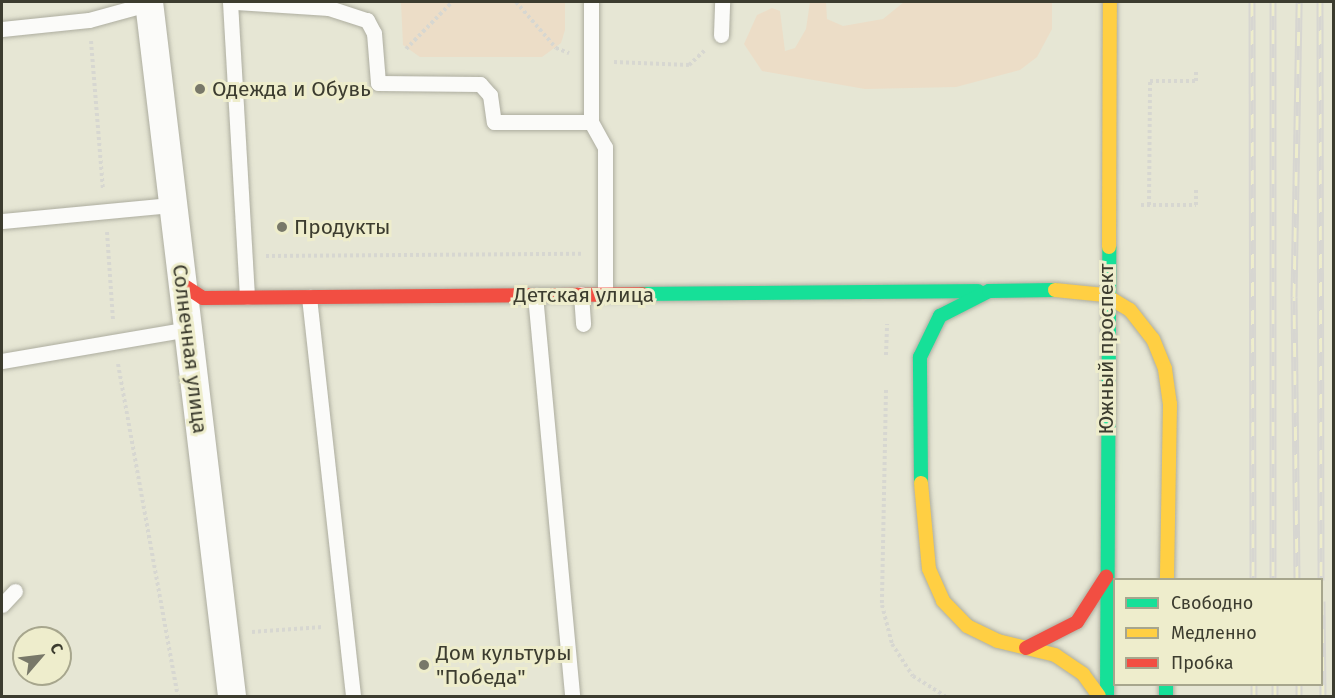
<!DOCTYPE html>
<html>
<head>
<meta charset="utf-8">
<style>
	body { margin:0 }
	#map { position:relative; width:1335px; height:698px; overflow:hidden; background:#e6e6d4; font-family:"Fira Sans",sans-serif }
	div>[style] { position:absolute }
	.green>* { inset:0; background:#ecddc7 }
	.path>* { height:4px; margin-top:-2px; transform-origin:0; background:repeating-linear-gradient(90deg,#d7d7d1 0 3px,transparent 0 6px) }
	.roads { filter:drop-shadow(0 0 2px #adad9f) drop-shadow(0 0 2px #adad9f) }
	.lane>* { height:15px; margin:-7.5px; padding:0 7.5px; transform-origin:7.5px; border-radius:7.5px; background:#fbfbf9 }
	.street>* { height:28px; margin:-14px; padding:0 14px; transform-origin:14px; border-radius:14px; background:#fbfbf9 }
	.fast>* { height:14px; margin:-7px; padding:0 7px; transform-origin:7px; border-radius:7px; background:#16e098 }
	.slow>* { height:14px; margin:-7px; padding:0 7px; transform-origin:7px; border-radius:7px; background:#ffcf43 }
	.jam>* { height:14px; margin:-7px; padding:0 7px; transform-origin:7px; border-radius:7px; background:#f24e42 }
	.rail>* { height:7px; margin-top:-3.5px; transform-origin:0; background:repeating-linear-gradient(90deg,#eeedcc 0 14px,#d7d6d1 0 28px); box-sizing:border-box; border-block:2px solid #d7d6d1 }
	.dots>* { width:16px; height:16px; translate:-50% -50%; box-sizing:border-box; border:3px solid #eeedcc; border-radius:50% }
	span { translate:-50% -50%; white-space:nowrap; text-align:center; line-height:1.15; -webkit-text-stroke:6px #eeedcc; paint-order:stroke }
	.poi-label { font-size:21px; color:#3c3c2f }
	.left { translate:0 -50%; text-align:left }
	.street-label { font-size:21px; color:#3c3c2f }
	.frame { position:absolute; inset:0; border:3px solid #3c3c2f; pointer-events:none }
	.legend { position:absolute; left:1113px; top:578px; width:210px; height:108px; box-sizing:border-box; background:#eeedcc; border:2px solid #a7a68d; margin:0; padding:8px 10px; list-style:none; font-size:18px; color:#3c3c2f }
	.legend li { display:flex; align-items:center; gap:12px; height:30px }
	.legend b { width:30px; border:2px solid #a7a68d }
	.north { position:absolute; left:12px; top:626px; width:60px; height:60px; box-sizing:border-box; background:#eeedcc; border:2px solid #a7a68d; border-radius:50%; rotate:62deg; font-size:16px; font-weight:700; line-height:24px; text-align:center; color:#3c3c2f }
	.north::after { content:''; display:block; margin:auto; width:21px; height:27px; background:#787869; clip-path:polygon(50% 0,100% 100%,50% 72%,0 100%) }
</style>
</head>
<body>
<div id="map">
	<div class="green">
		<div style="clip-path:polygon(401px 2px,565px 2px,565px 30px,561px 43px,542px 57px,420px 57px,403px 45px)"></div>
		<div style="clip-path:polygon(810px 2px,826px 2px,827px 19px,843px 26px,883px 19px,904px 2px,1052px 2px,1052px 29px,1037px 57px,1020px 70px,956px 87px,865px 89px,762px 71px,744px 44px,757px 15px,772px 8px,780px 11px,785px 51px,795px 48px,806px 29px)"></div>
	</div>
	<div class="path">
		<div style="left:516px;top:2px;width:61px;rotate:49deg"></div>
		<div style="left:556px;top:48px;width:14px;rotate:21deg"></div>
		<div style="left:91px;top:41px;width:148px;rotate:85.4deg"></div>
		<div style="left:406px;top:49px;width:66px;rotate:-45.6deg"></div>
		<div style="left:614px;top:62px;width:75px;rotate:2.3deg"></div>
		<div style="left:689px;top:65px;width:22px;rotate:-43deg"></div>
		<div style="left:1141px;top:205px;width:55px"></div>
		<div style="left:1196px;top:205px;width:15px;rotate:-90deg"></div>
		<div style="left:1149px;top:205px;width:124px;rotate:-89.5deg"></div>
		<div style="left:1150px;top:81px;width:46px"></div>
		<div style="left:1196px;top:81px;width:11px;rotate:-90deg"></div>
		<div style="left:107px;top:232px;width:89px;rotate:86.1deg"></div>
		<div style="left:266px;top:256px;width:317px;rotate:-0.4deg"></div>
		<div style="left:886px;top:355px;width:31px;rotate:-88deg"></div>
		<div style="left:118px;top:364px;width:337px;rotate:79.8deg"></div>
		<div style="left:886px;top:390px;width:215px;rotate:91.1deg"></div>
		<div style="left:882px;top:605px;width:40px;rotate:75.6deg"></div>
		<div style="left:892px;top:644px;width:38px;rotate:57deg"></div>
		<div style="left:913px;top:676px;width:38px;rotate:32deg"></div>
		<div style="left:252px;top:632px;width:71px;rotate:-4deg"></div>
	</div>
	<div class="roads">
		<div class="lane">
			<div style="left:230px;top:2px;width:295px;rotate:86.7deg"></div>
			<div style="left:236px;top:2px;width:93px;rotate:3.7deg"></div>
			<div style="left:329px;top:8px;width:6px;rotate:-90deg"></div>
			<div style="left:591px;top:2px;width:120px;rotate:90deg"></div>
			<div style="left:591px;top:122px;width:29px;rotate:61deg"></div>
			<div style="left:605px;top:147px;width:147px;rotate:90deg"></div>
			<div style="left:329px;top:8px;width:40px;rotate:18deg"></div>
			<div style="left:367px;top:20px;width:15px;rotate:62deg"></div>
			<div style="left:374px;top:33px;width:50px;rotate:85.4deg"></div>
			<div style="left:378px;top:83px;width:102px;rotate:0.6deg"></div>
			<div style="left:480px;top:84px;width:15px;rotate:48deg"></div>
			<div style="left:490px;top:95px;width:27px;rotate:82deg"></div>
			<div style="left:494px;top:122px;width:97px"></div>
			<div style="left:2px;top:29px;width:87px;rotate:-5.9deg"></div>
			<div style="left:89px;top:20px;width:68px;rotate:-15.3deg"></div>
			<div style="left:721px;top:35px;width:33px;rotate:-88deg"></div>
			<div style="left:2px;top:221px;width:170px;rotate:-5.4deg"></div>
			<div style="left:581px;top:294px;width:30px;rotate:86deg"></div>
			<div style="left:535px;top:295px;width:403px;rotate:84.7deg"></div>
			<div style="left:309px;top:297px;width:401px;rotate:83.7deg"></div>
			<div style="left:2px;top:361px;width:190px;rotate:-9.7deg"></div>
			<div style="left:2px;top:605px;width:19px;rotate:-47deg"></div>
		</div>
		<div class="street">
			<div style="left:149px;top:2px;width:699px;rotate:83.18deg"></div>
		</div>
		<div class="fast">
			<div style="left:643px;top:294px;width:335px;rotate:-0.5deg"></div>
			<div style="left:921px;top:483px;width:126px;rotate:-90.5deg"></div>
			<div style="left:920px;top:357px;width:46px;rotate:-64deg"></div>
			<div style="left:940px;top:316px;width:55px;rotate:-27deg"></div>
			<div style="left:989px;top:291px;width:66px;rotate:-0.9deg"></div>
			<div style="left:1166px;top:684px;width:12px;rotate:90deg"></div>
			<div style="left:1107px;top:696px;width:449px;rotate:-89.7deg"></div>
		</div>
		<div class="slow">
			<div style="left:1109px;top:247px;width:245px;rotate:-89.8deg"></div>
			<div style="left:1055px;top:290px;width:50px;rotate:5.7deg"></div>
			<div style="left:1105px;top:295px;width:29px;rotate:31deg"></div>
			<div style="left:1130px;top:310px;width:37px;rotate:52deg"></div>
			<div style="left:1153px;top:339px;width:32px;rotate:68deg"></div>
			<div style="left:1165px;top:369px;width:35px;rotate:82deg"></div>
			<div style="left:1170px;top:404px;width:176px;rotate:91deg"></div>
			<div style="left:921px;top:483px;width:86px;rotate:84.7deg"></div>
			<div style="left:929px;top:569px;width:35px;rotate:66deg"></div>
			<div style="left:943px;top:601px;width:35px;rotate:46deg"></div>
			<div style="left:967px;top:626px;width:34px;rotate:26deg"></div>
			<div style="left:998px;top:641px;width:59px;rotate:13.8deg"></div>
			<div style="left:1055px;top:655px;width:34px;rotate:34deg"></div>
			<div style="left:1083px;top:674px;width:27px;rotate:54deg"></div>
		</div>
		<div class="jam">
			<div style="left:183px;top:285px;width:24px;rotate:33deg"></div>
			<div style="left:203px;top:298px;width:440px;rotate:-0.5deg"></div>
			<div style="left:1026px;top:648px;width:57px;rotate:-27deg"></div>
			<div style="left:1077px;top:622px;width:54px;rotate:-57.2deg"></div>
		</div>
	</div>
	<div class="rail">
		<div style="left:1252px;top:2px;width:578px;rotate:89.9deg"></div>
		<div style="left:1273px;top:2px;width:578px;rotate:90deg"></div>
		<div style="left:1320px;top:2px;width:578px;rotate:89.9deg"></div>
		<div style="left:1297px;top:580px;width:283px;rotate:-90.6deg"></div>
		<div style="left:1294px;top:297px;width:295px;rotate:-89deg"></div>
		<div style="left:1322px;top:601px;width:95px;rotate:89.4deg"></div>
		<div style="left:1254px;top:684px;width:12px;rotate:90deg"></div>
		<div style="left:1275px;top:684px;width:12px;rotate:90deg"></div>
		<div style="left:1299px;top:684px;width:12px;rotate:90deg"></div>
	</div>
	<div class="dots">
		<div style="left:200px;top:89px;background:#787869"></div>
		<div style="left:282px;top:227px;background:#787869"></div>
		<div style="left:424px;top:665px;background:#787869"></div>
	</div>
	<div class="poi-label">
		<span class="left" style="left:212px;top:89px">Одежда и Обувь</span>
		<span class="left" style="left:294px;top:227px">Продукты</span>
		<span class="left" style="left:436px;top:665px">Дом культуры<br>"Победа"</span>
	</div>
	<div class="street-label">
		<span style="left:584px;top:295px">Детская улица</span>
		<span style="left:190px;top:349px;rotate:83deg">Солнечная улица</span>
		<span style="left:1106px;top:349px;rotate:-90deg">Южный проспект</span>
	</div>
	<div class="frame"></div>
	<ul class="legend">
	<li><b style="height:8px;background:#16e098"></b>Свободно</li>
	<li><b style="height:8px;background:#ffcf43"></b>Медленно</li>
	<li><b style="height:8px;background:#f24e42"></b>Пробка</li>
	</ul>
	<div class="north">С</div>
</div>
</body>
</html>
